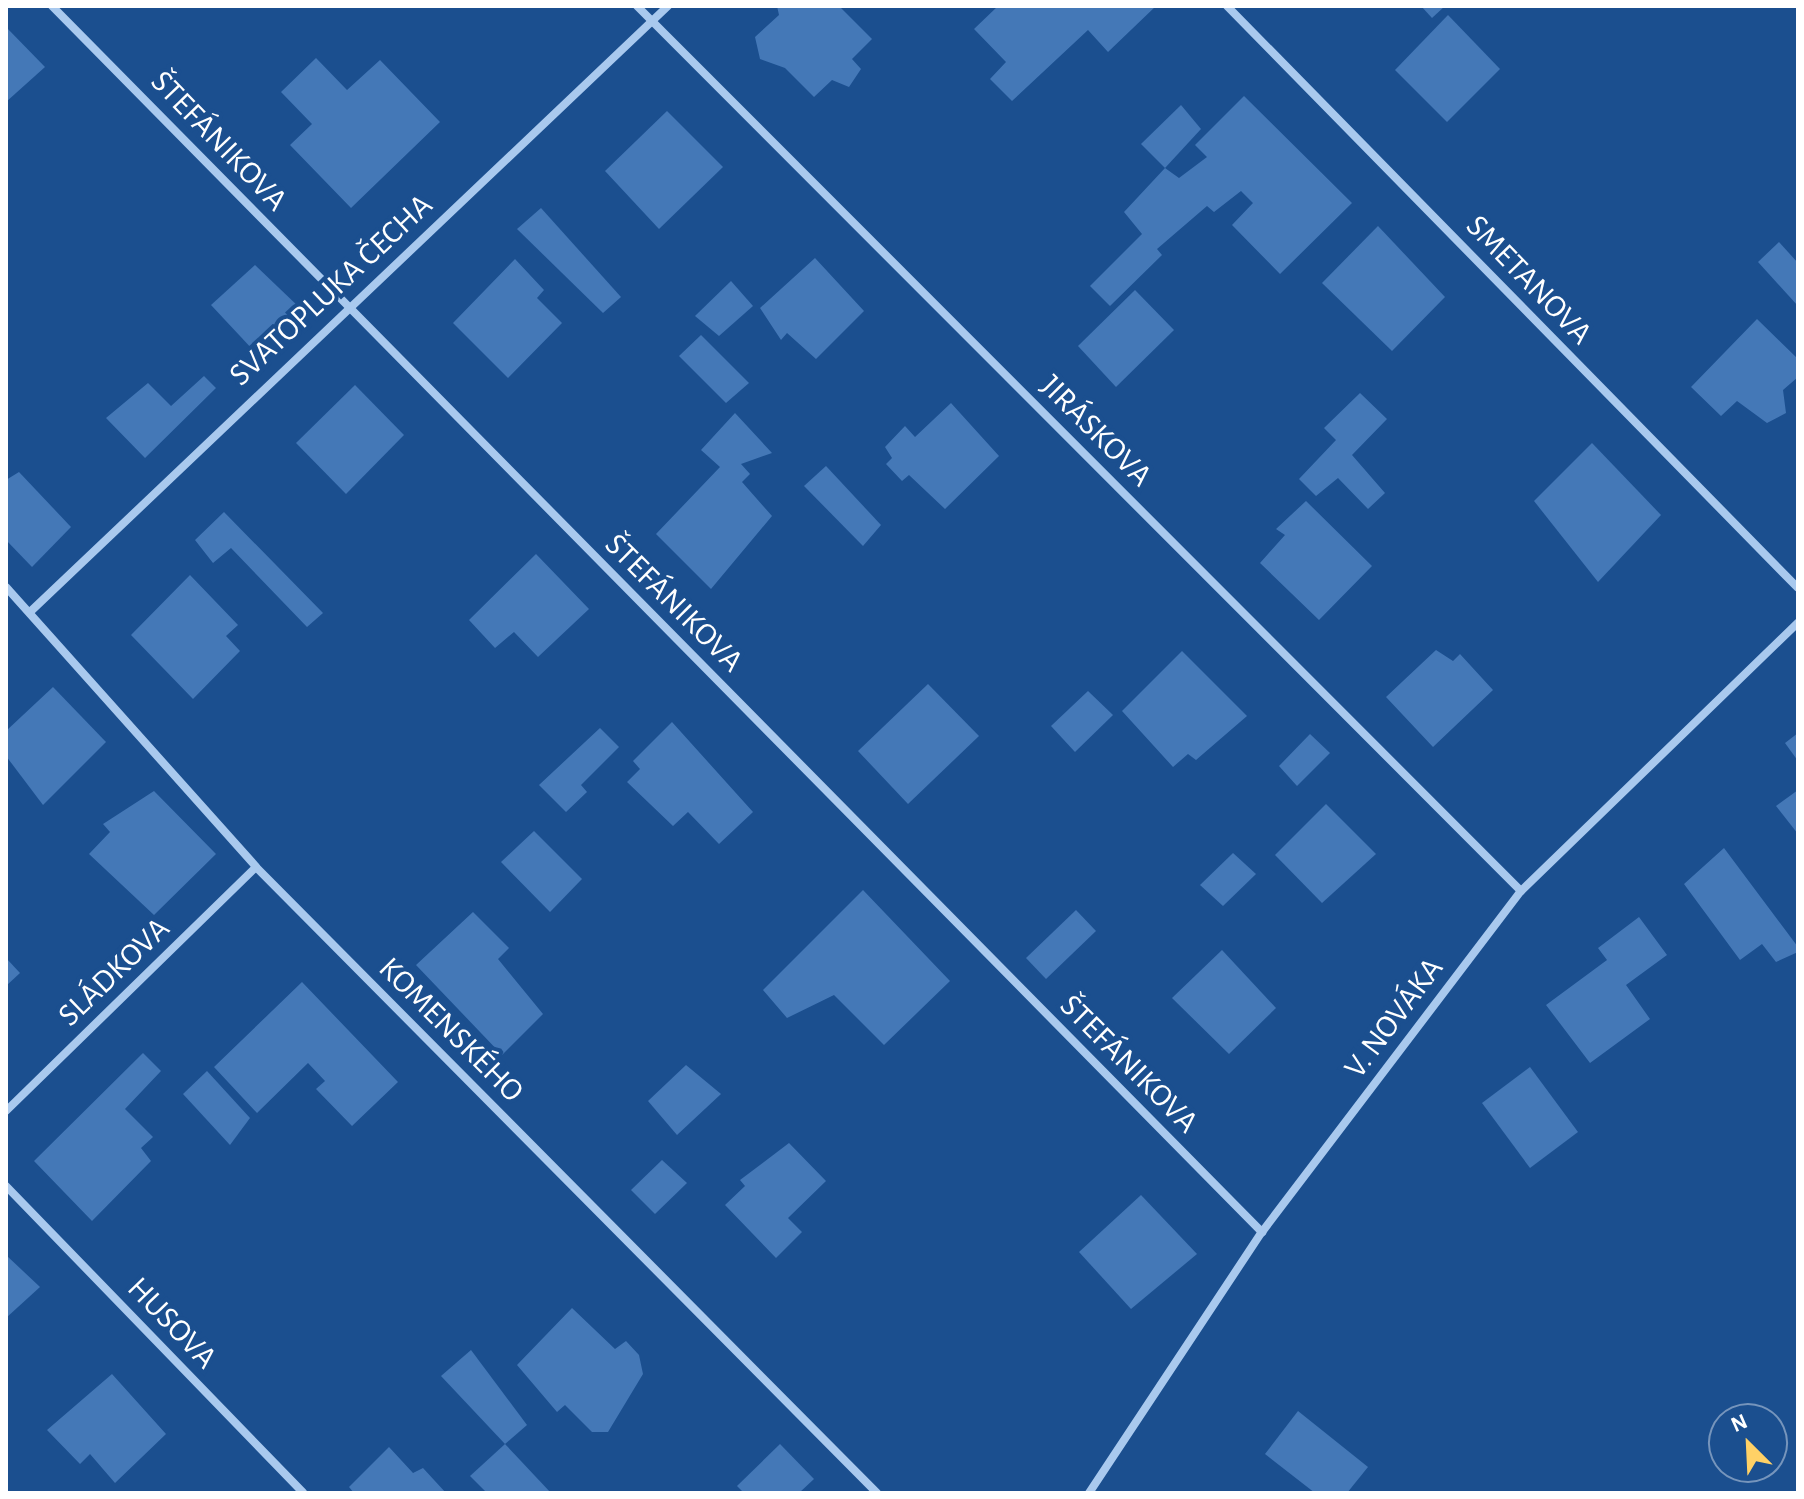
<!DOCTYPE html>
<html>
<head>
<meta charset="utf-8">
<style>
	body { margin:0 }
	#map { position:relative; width:1804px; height:1499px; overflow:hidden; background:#1b4f8f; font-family:"Alegreya Sans",sans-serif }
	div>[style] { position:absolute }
	.building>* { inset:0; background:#4478b7 }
	.street>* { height:8px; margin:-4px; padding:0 4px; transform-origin:4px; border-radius:4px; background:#a9c9ee }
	span { translate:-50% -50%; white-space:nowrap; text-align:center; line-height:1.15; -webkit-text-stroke:8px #1b4f8f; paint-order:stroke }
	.street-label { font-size:32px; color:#fff }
	.frame { position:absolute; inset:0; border:8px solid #fff; pointer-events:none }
	.north { position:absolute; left:1708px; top:1403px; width:80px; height:80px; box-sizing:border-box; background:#1b4f8f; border:2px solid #7695bc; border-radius:50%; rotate:336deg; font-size:22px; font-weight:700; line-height:32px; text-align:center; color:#fff }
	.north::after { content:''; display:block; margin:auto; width:28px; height:36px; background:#ffd166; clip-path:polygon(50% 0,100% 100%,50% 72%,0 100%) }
</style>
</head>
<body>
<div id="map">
	<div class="building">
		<div style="clip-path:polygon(777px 6px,839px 6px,872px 39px,852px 59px,861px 69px,849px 87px,832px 80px,814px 97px,785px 68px,760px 59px,755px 37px,779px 15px)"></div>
		<div style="clip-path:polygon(998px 6px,1156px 6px,1108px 52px,1088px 30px,1012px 101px,990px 79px,1006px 62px,974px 29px)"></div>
		<div style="clip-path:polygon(1421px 6px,1445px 6px,1432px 18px)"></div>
		<div style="clip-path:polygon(1448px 15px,1500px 69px,1447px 122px,1395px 70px)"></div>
		<div style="clip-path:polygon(6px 27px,45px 67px,6px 102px)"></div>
		<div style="clip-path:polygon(316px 58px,347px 90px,380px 60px,440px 122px,351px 208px,290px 145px,312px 124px,281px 92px)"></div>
		<div style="clip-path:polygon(1244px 96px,1352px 203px,1280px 274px,1232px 225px,1253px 203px,1241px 191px,1214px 212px,1207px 206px,1157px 249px,1162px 255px,1110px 306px,1090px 286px,1142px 234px,1124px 212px,1165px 168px,1179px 178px,1207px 157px,1195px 145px)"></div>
		<div style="clip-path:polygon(1181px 105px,1201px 129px,1165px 168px,1141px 144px)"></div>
		<div style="clip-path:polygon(667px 111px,723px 167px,659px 229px,605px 171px)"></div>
		<div style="clip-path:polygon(541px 208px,621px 297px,603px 313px,517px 229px)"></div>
		<div style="clip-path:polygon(1378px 226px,1445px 297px,1392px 351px,1322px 283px)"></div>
		<div style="clip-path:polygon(1779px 242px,1798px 263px,1798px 306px,1758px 262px)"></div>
		<div style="clip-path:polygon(815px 258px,864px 311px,816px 359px,787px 333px,781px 340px,760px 308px)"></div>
		<div style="clip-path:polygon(515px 259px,544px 290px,537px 298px,562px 323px,508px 378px,453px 323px)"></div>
		<div style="clip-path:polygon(255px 265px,301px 309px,254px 351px,211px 305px)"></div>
		<div style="clip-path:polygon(731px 281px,753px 306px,719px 336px,695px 316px)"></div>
		<div style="clip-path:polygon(1135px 290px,1174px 330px,1116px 387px,1078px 346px)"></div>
		<div style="clip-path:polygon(1757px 319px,1798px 359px,1798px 377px,1783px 390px,1786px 413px,1767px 423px,1737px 401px,1721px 416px,1691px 387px)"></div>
		<div style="clip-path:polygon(701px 335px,749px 383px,726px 403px,679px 356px)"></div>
		<div style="clip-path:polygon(204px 376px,216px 388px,145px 458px,106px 418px,148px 383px,171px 406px)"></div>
		<div style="clip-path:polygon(355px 385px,404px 435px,346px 494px,296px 443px)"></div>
		<div style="clip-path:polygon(1360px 393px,1387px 419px,1352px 455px,1385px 493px,1368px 509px,1338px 478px,1316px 496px,1299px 479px,1336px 440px,1324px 428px)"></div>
		<div style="clip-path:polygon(951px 403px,999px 456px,945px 509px,909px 475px,902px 481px,886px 464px,892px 458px,885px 447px,905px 426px,915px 437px)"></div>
		<div style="clip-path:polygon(735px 413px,772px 453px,741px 464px,750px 474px,742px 482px,772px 516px,711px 589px,656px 534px,720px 467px,701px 450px)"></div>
		<div style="clip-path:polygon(1592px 443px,1661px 515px,1598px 582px,1534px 501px)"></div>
		<div style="clip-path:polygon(826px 466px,881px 525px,863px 546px,804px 486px)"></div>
		<div style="clip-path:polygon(19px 472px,71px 527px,32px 567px,6px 540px,6px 480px)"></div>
		<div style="clip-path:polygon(1306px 501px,1372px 566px,1319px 620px,1260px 563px,1285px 535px,1276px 529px)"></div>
		<div style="clip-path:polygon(224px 512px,323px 613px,307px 627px,231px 548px,213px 563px,195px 540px)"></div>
		<div style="clip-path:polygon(536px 554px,589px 609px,538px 657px,514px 632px,495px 648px,469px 620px)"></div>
		<div style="clip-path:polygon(190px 575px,238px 625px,226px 636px,240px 651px,193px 699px,131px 635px)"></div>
		<div style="clip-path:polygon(1436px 650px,1453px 661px,1460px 654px,1493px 690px,1433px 747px,1386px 697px)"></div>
		<div style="clip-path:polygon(1182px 651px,1247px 716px,1196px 760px,1188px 754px,1173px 767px,1122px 711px)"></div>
		<div style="clip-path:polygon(928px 684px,979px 736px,908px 804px,858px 751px)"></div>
		<div style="clip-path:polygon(53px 687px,106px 742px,43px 805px,6px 756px,6px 731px)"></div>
		<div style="clip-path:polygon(1088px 691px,1113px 715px,1075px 752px,1051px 726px)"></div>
		<div style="clip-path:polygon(672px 722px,753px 812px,719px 844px,688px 812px,673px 826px,627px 782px,640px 769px,633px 761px)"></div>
		<div style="clip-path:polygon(600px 728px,619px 747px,581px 785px,587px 792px,566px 812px,539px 785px)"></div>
		<div style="clip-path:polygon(1798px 733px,1798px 761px,1785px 743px)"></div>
		<div style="clip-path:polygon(1310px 734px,1330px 753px,1297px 786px,1279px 766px)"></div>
		<div style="clip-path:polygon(1798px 790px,1798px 834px,1776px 806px)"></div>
		<div style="clip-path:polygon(154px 791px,216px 854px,154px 915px,89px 854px,110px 832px,103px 824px)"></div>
		<div style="clip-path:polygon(1326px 804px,1376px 854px,1322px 903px,1275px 855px)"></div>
		<div style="clip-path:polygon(534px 831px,582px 879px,550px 912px,501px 862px)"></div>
		<div style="clip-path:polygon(1724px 848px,1798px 947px,1798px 952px,1776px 962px,1762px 944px,1740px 960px,1684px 884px)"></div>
		<div style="clip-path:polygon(1233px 853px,1256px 874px,1223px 906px,1200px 885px)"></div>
		<div style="clip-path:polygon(863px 890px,950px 981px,884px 1045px,834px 995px,787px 1018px,763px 990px)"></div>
		<div style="clip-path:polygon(1076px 910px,1096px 931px,1046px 979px,1026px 958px)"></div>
		<div style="clip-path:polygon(473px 912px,509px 948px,498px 959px,543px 1014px,502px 1055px,416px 965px)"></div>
		<div style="clip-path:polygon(1639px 917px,1667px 955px,1626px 985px,1650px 1019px,1590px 1063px,1546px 1005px,1607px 960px,1598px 948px)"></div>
		<div style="clip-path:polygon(1222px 950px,1276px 1008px,1229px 1054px,1172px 998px)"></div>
		<div style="clip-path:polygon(6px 958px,20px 973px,6px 986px)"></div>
		<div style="clip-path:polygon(302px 982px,398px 1082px,352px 1126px,316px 1089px,325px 1081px,308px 1063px,257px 1113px,214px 1067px)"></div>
		<div style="clip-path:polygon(143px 1053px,161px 1071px,125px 1109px,153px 1137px,141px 1148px,151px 1161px,92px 1221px,34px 1161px)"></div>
		<div style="clip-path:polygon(686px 1065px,721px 1094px,677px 1135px,648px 1101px)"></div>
		<div style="clip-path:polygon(1530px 1067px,1578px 1132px,1530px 1168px,1482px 1103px)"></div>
		<div style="clip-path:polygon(207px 1071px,250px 1118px,230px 1145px,183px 1094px)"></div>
		<div style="clip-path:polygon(789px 1143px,826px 1181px,788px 1218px,802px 1232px,776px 1258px,725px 1205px,745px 1186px,740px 1180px)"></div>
		<div style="clip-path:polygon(662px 1160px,687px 1183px,655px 1214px,631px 1190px)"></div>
		<div style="clip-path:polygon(1141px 1195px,1197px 1254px,1131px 1309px,1079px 1252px)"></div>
		<div style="clip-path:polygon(6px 1255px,40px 1287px,6px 1318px)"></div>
		<div style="clip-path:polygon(572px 1308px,615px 1349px,626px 1341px,639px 1355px,643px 1374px,608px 1432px,592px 1432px,565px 1405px,557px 1412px,517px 1365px)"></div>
		<div style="clip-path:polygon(471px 1350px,527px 1425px,505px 1444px,441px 1376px)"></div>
		<div style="clip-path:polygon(112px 1374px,166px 1434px,115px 1483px,90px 1454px,80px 1464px,47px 1430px)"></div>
		<div style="clip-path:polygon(1298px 1411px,1368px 1467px,1347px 1493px,1315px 1493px,1265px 1454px)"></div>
		<div style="clip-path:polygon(505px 1444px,551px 1493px,487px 1493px,470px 1476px)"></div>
		<div style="clip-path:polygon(780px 1444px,814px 1479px,799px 1493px,744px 1493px,737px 1486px)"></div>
		<div style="clip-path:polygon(389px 1447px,413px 1473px,423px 1468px,446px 1493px,354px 1493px,349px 1487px)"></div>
	</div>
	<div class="street">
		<div style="left:52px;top:6px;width:1723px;rotate:45.38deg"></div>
		<div style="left:637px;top:6px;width:1251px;rotate:45.03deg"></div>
		<div style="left:1227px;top:6px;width:815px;rotate:45.55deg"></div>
		<div style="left:6px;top:587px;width:375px;rotate:48.2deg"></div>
		<div style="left:256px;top:867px;width:882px;rotate:45.23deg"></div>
		<div style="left:30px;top:612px;width:880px;rotate:-43.53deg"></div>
		<div style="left:6px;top:1111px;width:349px;rotate:-44.3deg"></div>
		<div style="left:6px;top:1186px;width:427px;rotate:45.9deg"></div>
		<div style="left:1089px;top:1493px;width:313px;rotate:-56.5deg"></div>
		<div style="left:1262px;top:1232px;width:428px;rotate:-52.8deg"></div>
		<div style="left:1521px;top:891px;width:385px;rotate:-44.1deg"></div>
	</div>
	<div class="street-label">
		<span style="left:219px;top:141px;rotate:46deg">ŠTEFÁNIKOVA</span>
		<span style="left:1529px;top:280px;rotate:46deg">SMETANOVA</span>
		<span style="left:331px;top:290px;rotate:-43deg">SVATOPLUKA ČECHA</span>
		<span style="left:1096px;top:431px;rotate:45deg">JIRÁSKOVA</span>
		<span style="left:674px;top:603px;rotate:45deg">ŠTEFÁNIKOVA</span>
		<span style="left:114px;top:972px;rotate:-44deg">SLÁDKOVA</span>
		<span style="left:1394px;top:1018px;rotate:-53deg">V. NOVÁKA</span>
		<span style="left:451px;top:1030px;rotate:45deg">KOMENSKÉHO</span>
		<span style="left:1129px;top:1064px;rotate:45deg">ŠTEFÁNIKOVA</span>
		<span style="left:172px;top:1323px;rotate:46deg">HUSOVA</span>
	</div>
	<div class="frame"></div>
	<div class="north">N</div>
</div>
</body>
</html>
